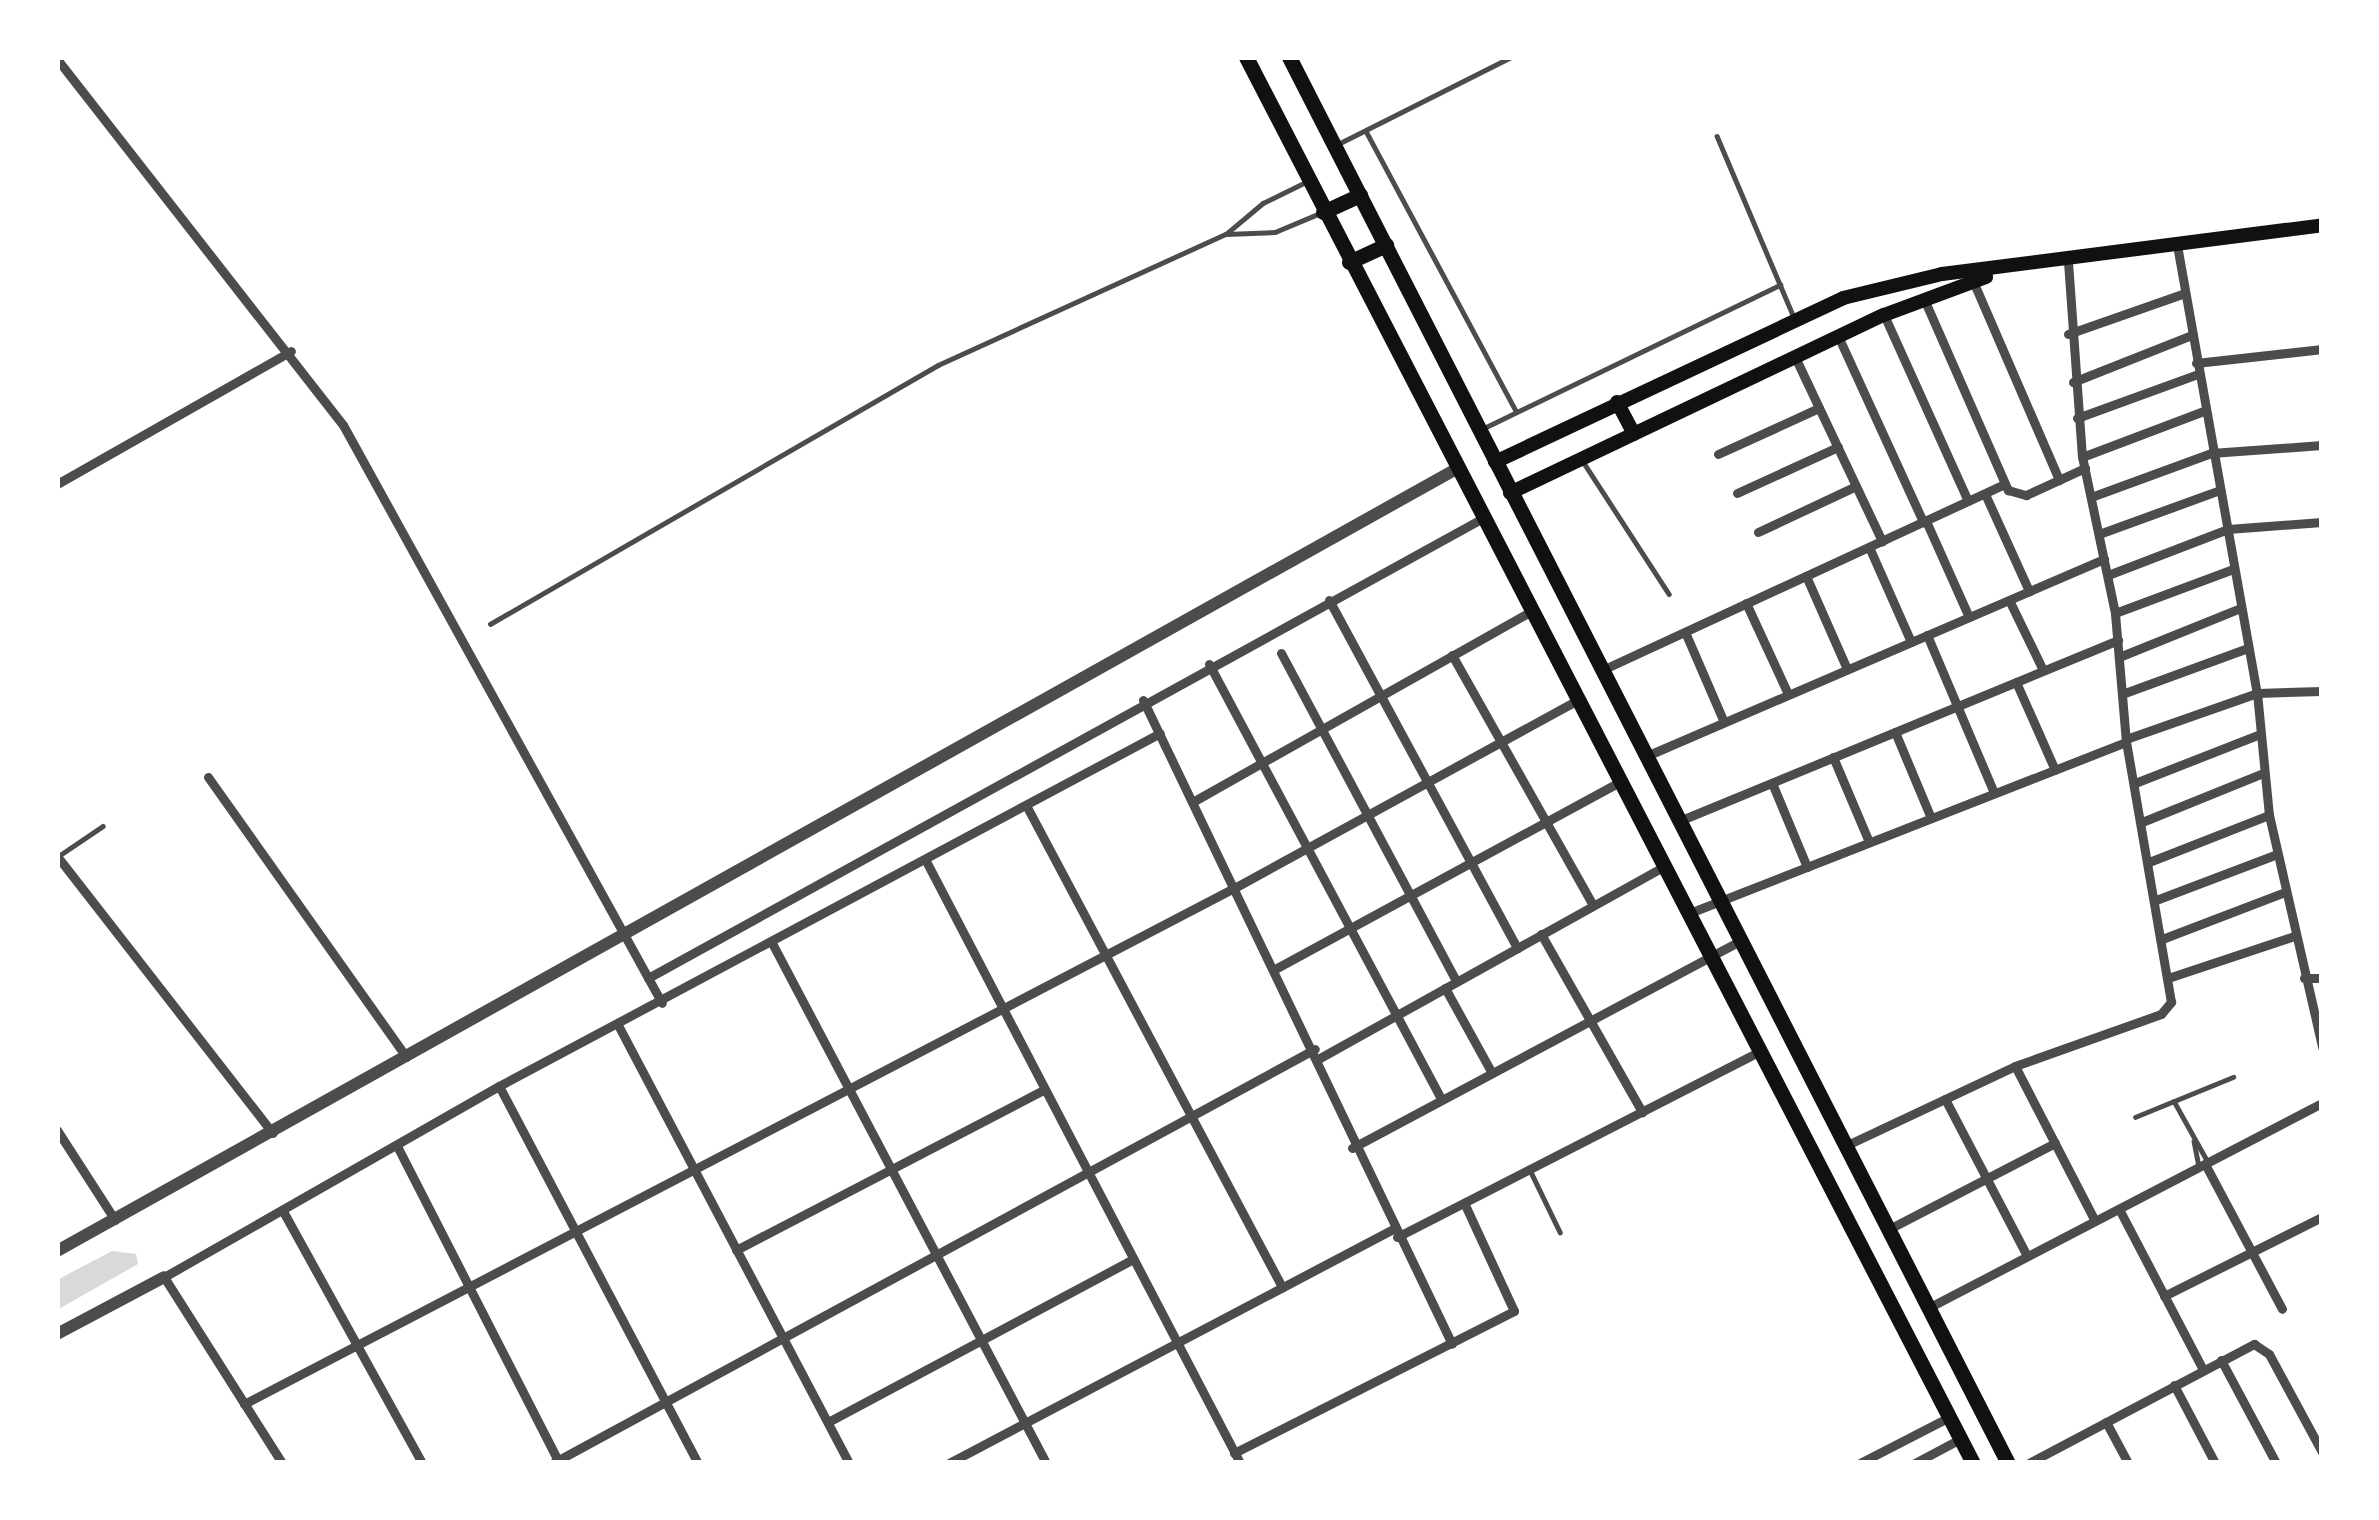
<!DOCTYPE html>
<html>
<head>
<meta charset="utf-8">
<style>
	body { margin:0 }
	#map { position:relative; width:2379px; height:1520px; overflow:hidden; background:#fff; font-family:Raleway,sans-serif }
	div>[style] { position:absolute }
	.water>* { inset:0; background:#d9d9d9 }
	.service>* { height:4.5px; margin:-2.25px; padding:0 2.25px; transform-origin:2.25px; border-radius:2.25px; background:#4c4c4c }
	.minor>* { height:9px; margin:-4.5px; padding:0 4.5px; transform-origin:4.5px; border-radius:4.5px; background:#4c4c4c }
	.tertiary>* { height:12px; margin:-6px; padding:0 6px; transform-origin:6px; border-radius:6px; background:#4c4c4c }
	.secondary>* { height:14px; margin:-7px; padding:0 7px; transform-origin:7px; border-radius:7px; background:#111 }
	.primary>* { height:15px; margin:-7.5px; padding:0 7.5px; transform-origin:7.5px; border-radius:7.5px; background:#111 }
	span { translate:-50% -50%; white-space:nowrap; text-align:center; line-height:1.15; -webkit-text-stroke:9px #fff; paint-order:stroke }
	.frame { position:absolute; inset:0; border:60px solid #fff; pointer-events:none }
</style>
</head>
<body>
<div id="map">
	<div class="water">
		<div style="clip-path:polygon(112px 1251px,136px 1254px,138px 1264px,57px 1310px,57px 1280px)"></div>
	</div>
	<div class="service">
		<div style="left:1366px;top:131px;width:318px;rotate:61.8deg"></div>
		<div style="left:1717px;top:136px;width:197px;rotate:67deg"></div>
		<div style="left:1340px;top:143px;width:191px;rotate:-26.7deg"></div>
		<div style="left:1226px;top:234px;width:49px;rotate:-2.3deg"></div>
		<div style="left:1275px;top:232px;width:47px;rotate:-22.7deg"></div>
		<div style="left:1484px;top:428px;width:329px;rotate:-25.8deg"></div>
		<div style="left:1584px;top:463px;width:156px;rotate:57deg"></div>
		<div style="left:490px;top:624px;width:517px;rotate:-30.03deg"></div>
		<div style="left:938px;top:365px;width:316px;rotate:-24.5deg"></div>
		<div style="left:1226px;top:234px;width:48px;rotate:-40deg"></div>
		<div style="left:1263px;top:203px;width:50px;rotate:-26.1deg"></div>
		<div style="left:57px;top:857px;width:55px;rotate:-34deg"></div>
		<div style="left:2174px;top:1101px;width:70px;rotate:60.9deg"></div>
		<div style="left:2135px;top:1117px;width:106px;rotate:-22.2deg"></div>
		<div style="left:2194px;top:1141px;width:26px;rotate:79deg"></div>
		<div style="left:1531px;top:1172px;width:67px;rotate:64.2deg"></div>
	</div>
	<div class="minor">
		<div style="left:57px;top:59px;width:464px;rotate:52deg"></div>
		<div style="left:343px;top:425px;width:660px;rotate:61.11deg"></div>
		<div style="left:2177px;top:245px;width:455px;rotate:79.9deg"></div>
		<div style="left:2257px;top:693px;width:123px;rotate:84.4deg"></div>
		<div style="left:2269px;top:815px;width:238px;rotate:77.1deg"></div>
		<div style="left:1973px;top:281px;width:217px;rotate:66.6deg"></div>
		<div style="left:1924px;top:299px;width:209px;rotate:66.3deg"></div>
		<div style="left:2008px;top:490px;width:19px;rotate:16deg"></div>
		<div style="left:2026px;top:495px;width:65px;rotate:-24.6deg"></div>
		<div style="left:1884px;top:315px;width:204px;rotate:65.7deg"></div>
		<div style="left:2068px;top:334px;width:124px;rotate:-19.3deg"></div>
		<div style="left:1838px;top:336px;width:205px;rotate:65.4deg"></div>
		<div style="left:1795px;top:357px;width:204px;rotate:64.7deg"></div>
		<div style="left:2196px;top:363px;width:127px;rotate:-6.3deg"></div>
		<div style="left:2073px;top:382px;width:128px;rotate:-21.6deg"></div>
		<div style="left:2077px;top:418px;width:129px;rotate:-20deg"></div>
		<div style="left:1718px;top:454px;width:111px;rotate:-24.5deg"></div>
		<div style="left:2082px;top:457px;width:130px;rotate:-20.7deg"></div>
		<div style="left:57px;top:484px;width:269px;rotate:-29.6deg"></div>
		<div style="left:1737px;top:493px;width:111px;rotate:-24.5deg"></div>
		<div style="left:1985px;top:494px;width:107px;rotate:65.6deg"></div>
		<div style="left:2091px;top:497px;width:128px;rotate:-20.1deg"></div>
		<div style="left:2211px;top:453px;width:111px;rotate:-4.1deg"></div>
		<div style="left:1926px;top:521px;width:105px;rotate:65.9deg"></div>
		<div style="left:1758px;top:532px;width:108px;rotate:-25.1deg"></div>
		<div style="left:2099px;top:534px;width:129px;rotate:-20deg"></div>
		<div style="left:1869px;top:547px;width:104px;rotate:66.1deg"></div>
		<div style="left:2108px;top:575px;width:129px;rotate:-21deg"></div>
		<div style="left:2228px;top:529px;width:94px;rotate:-4.3deg"></div>
		<div style="left:1806px;top:576px;width:102px;rotate:66.2deg"></div>
		<div style="left:1329px;top:600px;width:396px;rotate:61.6deg"></div>
		<div style="left:2009px;top:600px;width:78px;rotate:64.1deg"></div>
		<div style="left:1746px;top:603px;width:100px;rotate:65.2deg"></div>
		<div style="left:2115px;top:613px;width:126px;rotate:-20.4deg"></div>
		<div style="left:1685px;top:632px;width:98px;rotate:66.6deg"></div>
		<div style="left:1927px;top:635px;width:172px;rotate:67deg"></div>
		<div style="left:1281px;top:653px;width:372px;rotate:61.9deg"></div>
		<div style="left:1452px;top:655px;width:287px;rotate:60.6deg"></div>
		<div style="left:2119px;top:657px;width:128px;rotate:-22deg"></div>
		<div style="left:1209px;top:664px;width:494px;rotate:61.9deg"></div>
		<div style="left:1600px;top:671px;width:446px;rotate:-24.8deg"></div>
		<div style="left:2016px;top:682px;width:96px;rotate:66.1deg"></div>
		<div style="left:2122px;top:694px;width:131px;rotate:-20.1deg"></div>
		<div style="left:1143px;top:700px;width:714px;rotate:64.37deg"></div>
		<div style="left:1895px;top:732px;width:93px;rotate:67.3deg"></div>
		<div style="left:2126px;top:739px;width:139px;rotate:-19.3deg"></div>
		<div style="left:2257px;top:693px;width:65px;rotate:-1.8deg"></div>
		<div style="left:1644px;top:757px;width:501px;rotate:-23.29deg"></div>
		<div style="left:1833px;top:757px;width:92px;rotate:67deg"></div>
		<div style="left:208px;top:777px;width:343px;rotate:54.7deg"></div>
		<div style="left:1772px;top:783px;width:91px;rotate:67.4deg"></div>
		<div style="left:2135px;top:783px;width:134px;rotate:-21.4deg"></div>
		<div style="left:1196px;top:800px;width:385px;rotate:-29.4deg"></div>
		<div style="left:1027px;top:807px;width:544px;rotate:62.02deg"></div>
		<div style="left:1679px;top:821px;width:475px;rotate:-22.4deg"></div>
		<div style="left:2142px;top:822px;width:131px;rotate:-22deg"></div>
		<div style="left:57px;top:856px;width:351px;rotate:52.1deg"></div>
		<div style="left:926px;top:861px;width:679px;rotate:62.45deg"></div>
		<div style="left:2149px;top:862px;width:129px;rotate:-21.4deg"></div>
		<div style="left:2156px;top:900px;width:129px;rotate:-20.8deg"></div>
		<div style="left:1687px;top:914px;width:471px;rotate:-21.4deg"></div>
		<div style="left:1541px;top:934px;width:205px;rotate:60.4deg"></div>
		<div style="left:2162px;top:939px;width:132px;rotate:-20.9deg"></div>
		<div style="left:772px;top:943px;width:588px;rotate:62.21deg"></div>
		<div style="left:1275px;top:969px;width:392px;rotate:-28.5deg"></div>
		<div style="left:648px;top:978px;width:953px;rotate:-28.85deg"></div>
		<div style="left:2168px;top:978px;width:133px;rotate:-18.4deg"></div>
		<div style="left:2304px;top:978px;width:18px"></div>
		<div style="left:1445px;top:988px;width:97px;rotate:61.1deg"></div>
		<div style="left:618px;top:1025px;width:495px;rotate:62.2deg"></div>
		<div style="left:1318px;top:1059px;width:395px;rotate:-29.1deg"></div>
		<div style="left:2015px;top:1066px;width:174px;rotate:62.7deg"></div>
		<div style="left:499px;top:1086px;width:426px;rotate:62.2deg"></div>
		<div style="left:1945px;top:1099px;width:177px;rotate:62.4deg"></div>
		<div style="left:57px;top:1130px;width:107px;rotate:57.2deg"></div>
		<div style="left:397px;top:1146px;width:356px;rotate:62.9deg"></div>
		<div style="left:1845px;top:1146px;width:188px;rotate:-25.2deg"></div>
		<div style="left:2015px;top:1066px;width:155px;rotate:-19.6deg"></div>
		<div style="left:2161px;top:1014px;width:16px;rotate:-50deg"></div>
		<div style="left:2171px;top:1002px;width:264px;rotate:-99.8deg"></div>
		<div style="left:2126px;top:742px;width:129px;rotate:-94.9deg"></div>
		<div style="left:2115px;top:613px;width:159px;rotate:-101.9deg"></div>
		<div style="left:2082px;top:457px;width:196px;rotate:-94.1deg"></div>
		<div style="left:1352px;top:1148px;width:438px;rotate:-28.1deg"></div>
		<div style="left:2205px;top:1164px;width:164px;rotate:62deg"></div>
		<div style="left:2119px;top:1209px;width:182px;rotate:62.4deg"></div>
		<div style="left:284px;top:1213px;width:286px;rotate:61.1deg"></div>
		<div style="left:1889px;top:1229px;width:187px;rotate:-27.4deg"></div>
		<div style="left:1397px;top:1237px;width:407px;rotate:-27.1deg"></div>
		<div style="left:736px;top:1250px;width:348px;rotate:-27.5deg"></div>
		<div style="left:2164px;top:1296px;width:177px;rotate:-26.6deg"></div>
		<div style="left:1928px;top:1308px;width:444px;rotate:-27.5deg"></div>
		<div style="left:2221px;top:1360px;width:117px;rotate:61.9deg"></div>
		<div style="left:2174px;top:1385px;width:88px;rotate:62.3deg"></div>
		<div style="left:244px;top:1404px;width:1119px;rotate:-27.53deg"></div>
		<div style="left:1236px;top:887px;width:389px;rotate:-28.7deg"></div>
		<div style="left:828px;top:1422px;width:346px;rotate:-28.1deg"></div>
		<div style="left:2106px;top:1422px;width:47px;rotate:61.8deg"></div>
		<div style="left:1234px;top:1453px;width:314px;rotate:-26.9deg"></div>
		<div style="left:1514px;top:1311px;width:119px;rotate:-114.8deg"></div>
		<div style="left:282px;top:1463px;width:220px;rotate:-122.4deg"></div>
		<div style="left:164px;top:1277px;width:386px;rotate:-29.7deg"></div>
		<div style="left:499px;top:1086px;width:749px;rotate:-28.1deg"></div>
		<div style="left:553px;top:1463px;width:867px;rotate:-28.52deg"></div>
		<div style="left:949px;top:1463px;width:502px;rotate:-27.79deg"></div>
		<div style="left:1860px;top:1463px;width:100px;rotate:-27.3deg"></div>
		<div style="left:1915px;top:1463px;width:51px;rotate:-28.1deg"></div>
		<div style="left:2029px;top:1463px;width:255px;rotate:-27.9deg"></div>
		<div style="left:2254px;top:1344px;width:18px;rotate:34deg"></div>
		<div style="left:2269px;top:1354px;width:111px;rotate:61.6deg"></div>
	</div>
	<div class="tertiary">
		<div style="left:57px;top:1251px;width:1605px;rotate:-29.2deg"></div>
		<div style="left:57px;top:1334px;width:121px;rotate:-28deg"></div>
	</div>
	<div class="secondary">
		<div style="left:1617px;top:402px;width:36px;rotate:62deg"></div>
		<div style="left:1495px;top:462px;width:385px;rotate:-25.2deg"></div>
		<div style="left:1843px;top:298px;width:102px;rotate:-13.6deg"></div>
		<div style="left:1942px;top:274px;width:383px;rotate:-7.3deg"></div>
		<div style="left:1510px;top:493px;width:414px;rotate:-25.5deg"></div>
		<div style="left:1884px;top:315px;width:109px;rotate:-20.4deg"></div>
	</div>
	<div class="primary">
		<div style="left:1246px;top:57px;width:1583px;rotate:62.66deg"></div>
		<div style="left:1289px;top:57px;width:1579px;rotate:62.92deg"></div>
		<div style="left:1323px;top:212px;width:41px;rotate:-24.7deg"></div>
		<div style="left:1349px;top:262px;width:41px;rotate:-24.7deg"></div>
	</div>
	<div class="frame"></div>
</div>
</body>
</html>
